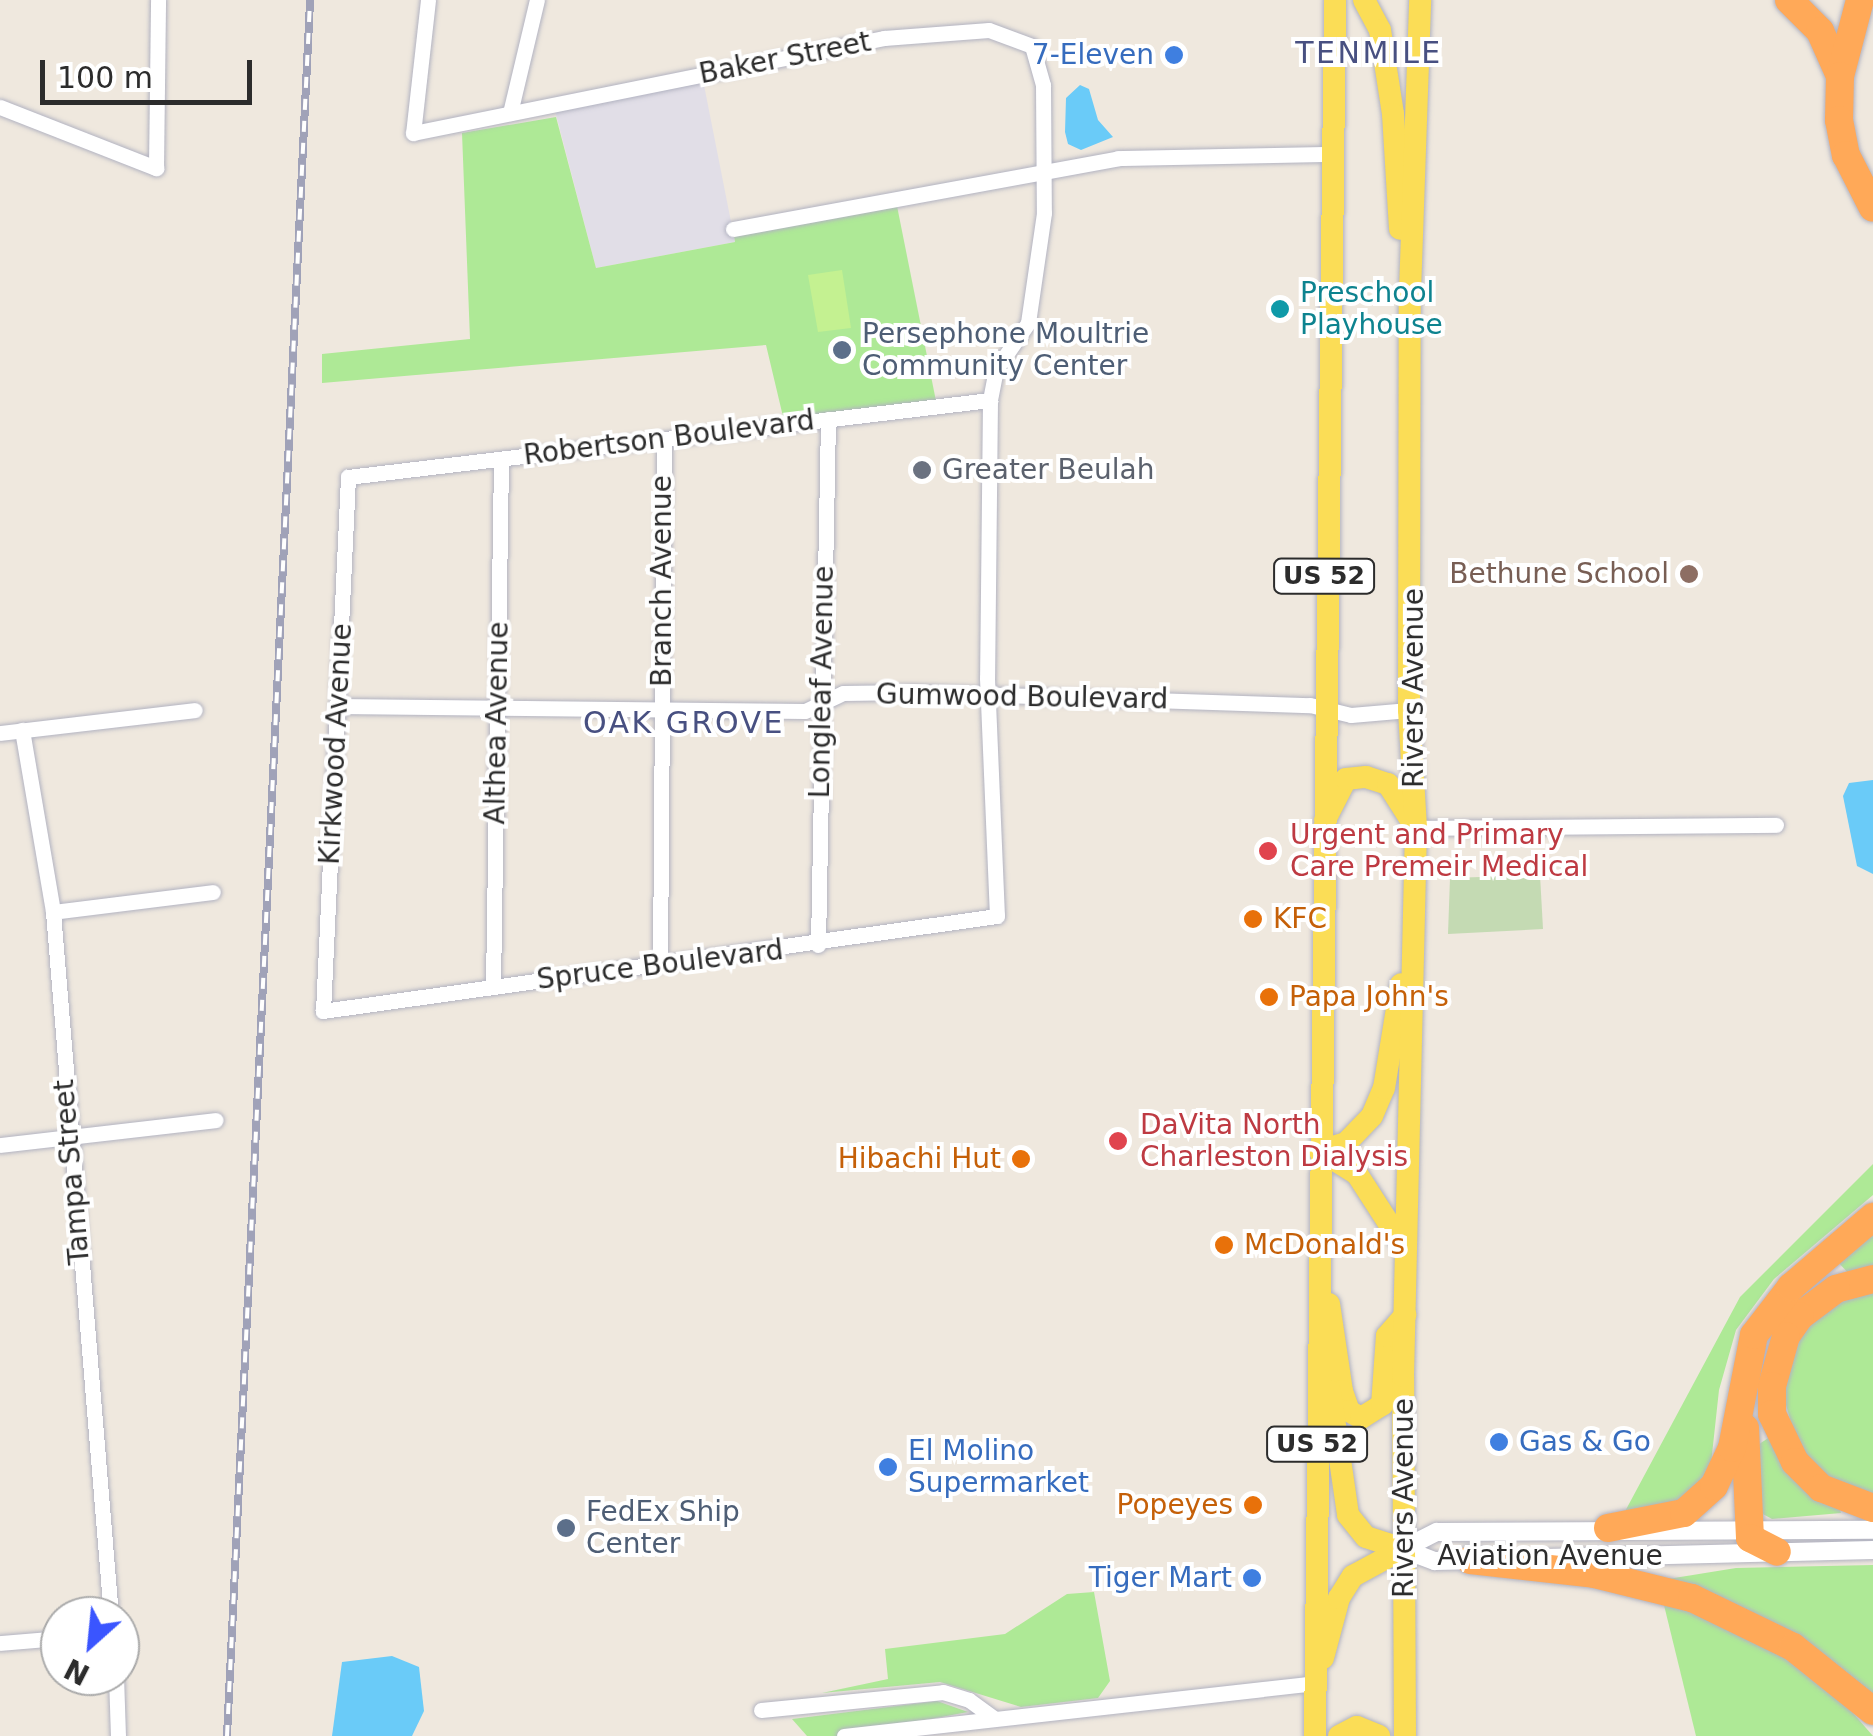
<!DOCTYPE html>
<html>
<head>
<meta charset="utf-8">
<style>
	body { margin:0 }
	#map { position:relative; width:1873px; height:1736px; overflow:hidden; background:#efe8de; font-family:"DejaVu Sans",sans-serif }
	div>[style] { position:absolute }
	.industrial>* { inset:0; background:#e1dee7 }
	.green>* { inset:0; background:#aee996 }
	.cemetery>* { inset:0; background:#c4dab3 }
	.pitch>* { inset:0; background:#c4f191 }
	.water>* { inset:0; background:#6acbf8 }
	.roads { filter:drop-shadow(0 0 2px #b2b3c1) drop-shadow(0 0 2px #b2b3c1) }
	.minor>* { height:15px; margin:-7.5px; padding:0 7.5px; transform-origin:7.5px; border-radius:7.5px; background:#fff }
	.tertiary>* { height:18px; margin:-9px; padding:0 9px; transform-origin:9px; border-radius:9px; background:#fff }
	.primary>* { height:22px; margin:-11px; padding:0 11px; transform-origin:11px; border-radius:11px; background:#fbdd56 }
	.motorway>* { height:28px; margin:-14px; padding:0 14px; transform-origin:14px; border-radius:14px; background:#ffa958 }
	.rail>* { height:8px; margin-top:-4px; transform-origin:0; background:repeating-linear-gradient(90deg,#fff 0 11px,#a0a2b8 0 22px); box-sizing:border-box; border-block:2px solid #a0a2b8 }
	.dots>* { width:28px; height:28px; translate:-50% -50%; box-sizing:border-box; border:5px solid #fff; border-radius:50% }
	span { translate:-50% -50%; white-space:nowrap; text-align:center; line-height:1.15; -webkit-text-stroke:8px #fff; paint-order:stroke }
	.shield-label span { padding:2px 8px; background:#fff; border:2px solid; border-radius:8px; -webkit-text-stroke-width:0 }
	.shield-label { font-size:25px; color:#2c2c2c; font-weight:700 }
	.shop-label { font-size:28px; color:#366cbe }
	.right { translate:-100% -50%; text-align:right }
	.left { translate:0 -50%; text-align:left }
	.street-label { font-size:28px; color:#2c2c2c }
	.culture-label { font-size:28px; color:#0d838f }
	.service-label { font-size:28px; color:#4e5e75 }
	.worship-label { font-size:28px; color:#5b616d }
	.education-label { font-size:28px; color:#785e54 }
	.health-label { font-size:28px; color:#be3a42 }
	.food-label { font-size:28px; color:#c56008 }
	.neighbourhood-label { font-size:30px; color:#485081; letter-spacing:2.5px }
	.north { position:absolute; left:40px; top:1596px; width:100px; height:100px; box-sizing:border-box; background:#fff; border:2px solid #ababab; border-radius:50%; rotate:207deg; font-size:28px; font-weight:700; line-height:40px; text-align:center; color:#2c2c2c }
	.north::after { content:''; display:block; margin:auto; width:35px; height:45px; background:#3a55ff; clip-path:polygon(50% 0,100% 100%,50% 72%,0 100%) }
	.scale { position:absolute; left:40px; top:60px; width:212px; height:45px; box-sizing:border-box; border:5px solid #2c2c2c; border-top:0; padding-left:12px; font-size:30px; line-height:35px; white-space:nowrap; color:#2c2c2c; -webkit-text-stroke:8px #fff; paint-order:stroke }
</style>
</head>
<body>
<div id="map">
	<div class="industrial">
		<div style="clip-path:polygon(702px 75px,735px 242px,596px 268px,553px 103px)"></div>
	</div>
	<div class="green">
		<div style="clip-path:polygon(556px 117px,596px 268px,735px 242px,733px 229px,895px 196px,937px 406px,785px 425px,766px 345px,322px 383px,322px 354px,470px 339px,462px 133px)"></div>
		<div style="clip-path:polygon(1873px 1164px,1873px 1195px,1774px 1279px,1736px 1330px,1719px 1390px,1710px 1473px,1667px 1512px,1622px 1517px,1740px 1297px)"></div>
		<div style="clip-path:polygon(1873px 1230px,1873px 1270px,1850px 1275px,1837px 1261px)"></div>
		<div style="clip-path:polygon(1873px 1291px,1873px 1497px,1825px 1476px,1799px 1450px,1782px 1391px,1803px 1331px,1828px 1307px)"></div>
		<div style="clip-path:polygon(1771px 1436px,1840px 1510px,1841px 1513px,1772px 1519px,1761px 1513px,1758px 1445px)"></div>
		<div style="clip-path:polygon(1873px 1565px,1873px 1700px,1668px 1579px,1736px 1568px)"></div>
		<div style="clip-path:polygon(1094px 1592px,1110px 1681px,1098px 1698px,1021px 1707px,940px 1682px,822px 1693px,888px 1679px,885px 1649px,1005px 1634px,1067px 1594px)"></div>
		<div style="clip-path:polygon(1662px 1597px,1772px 1648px,1839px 1697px,1873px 1736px,1696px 1736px)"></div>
		<div style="clip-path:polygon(937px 1701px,968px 1712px,840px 1736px,807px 1736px,792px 1719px)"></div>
	</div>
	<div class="cemetery">
		<div style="clip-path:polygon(1540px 875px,1543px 929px,1448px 934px,1450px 878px)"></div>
	</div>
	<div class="pitch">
		<div style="clip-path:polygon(842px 270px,851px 328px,818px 332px,808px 275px)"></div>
	</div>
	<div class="water">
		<div style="clip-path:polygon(1080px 85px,1089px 89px,1098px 120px,1113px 137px,1081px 150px,1068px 144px,1065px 132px,1066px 98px)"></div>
		<div style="clip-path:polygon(1873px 780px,1873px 874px,1857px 866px,1843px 796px,1849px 783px)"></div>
		<div style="clip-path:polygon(392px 1656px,419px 1667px,424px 1711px,412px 1736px,332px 1736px,342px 1662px)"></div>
	</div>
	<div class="roads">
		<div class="minor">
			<div style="left:428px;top:0;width:134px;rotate:96.4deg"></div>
			<div style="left:413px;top:133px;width:480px;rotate:-11.4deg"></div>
			<div style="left:884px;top:38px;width:105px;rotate:-4.4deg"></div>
			<div style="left:989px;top:30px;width:46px;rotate:20.4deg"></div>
			<div style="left:1032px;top:46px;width:41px;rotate:74.2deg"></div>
			<div style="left:1043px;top:85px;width:128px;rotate:89.6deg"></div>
			<div style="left:1044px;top:213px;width:111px;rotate:98.3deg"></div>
			<div style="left:1028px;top:323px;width:56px;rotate:124.8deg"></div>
			<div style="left:996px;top:369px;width:32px;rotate:101deg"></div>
			<div style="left:990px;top:400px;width:278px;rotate:90.6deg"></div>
			<div style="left:987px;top:678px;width:238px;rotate:87.6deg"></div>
			<div style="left:997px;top:916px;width:681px;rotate:171.98deg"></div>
			<div style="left:323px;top:1011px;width:535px;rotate:-87.32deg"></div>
			<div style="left:348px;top:477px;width:647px;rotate:-6.84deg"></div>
			<div style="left:0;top:107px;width:168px;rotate:21.4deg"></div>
			<div style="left:156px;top:168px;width:168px;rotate:-89.3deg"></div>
			<div style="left:510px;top:113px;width:116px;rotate:-76.6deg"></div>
			<div style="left:733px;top:229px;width:391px;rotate:-10.4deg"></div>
			<div style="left:1118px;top:158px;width:211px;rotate:-1.1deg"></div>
			<div style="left:337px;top:706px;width:468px;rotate:0.6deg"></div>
			<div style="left:805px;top:711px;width:42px;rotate:-25.3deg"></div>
			<div style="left:843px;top:693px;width:69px;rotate:-0.8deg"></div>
			<div style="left:912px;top:692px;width:398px;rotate:1.9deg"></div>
			<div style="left:1310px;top:705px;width:42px;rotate:13.7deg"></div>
			<div style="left:1351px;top:715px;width:58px;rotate:-4.9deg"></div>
			<div style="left:22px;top:730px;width:185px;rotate:80.3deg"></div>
			<div style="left:53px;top:912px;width:706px;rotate:85.29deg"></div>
			<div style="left:0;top:733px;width:196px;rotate:-6.7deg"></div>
			<div style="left:1416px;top:828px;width:360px;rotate:-0.5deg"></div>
			<div style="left:53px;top:912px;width:161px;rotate:-7.1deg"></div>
			<div style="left:818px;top:945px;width:526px;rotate:-88.91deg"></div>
			<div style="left:660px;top:963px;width:524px;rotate:-89.56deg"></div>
			<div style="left:493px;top:987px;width:528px;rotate:-89.13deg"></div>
			<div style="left:0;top:1145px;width:217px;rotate:-6.6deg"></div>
			<div style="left:0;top:1643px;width:60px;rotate:-4.8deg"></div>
			<div style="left:116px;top:1676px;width:60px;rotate:88.1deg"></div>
			<div style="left:761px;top:1710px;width:183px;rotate:-5.6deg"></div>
			<div style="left:943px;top:1692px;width:27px;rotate:17deg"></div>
			<div style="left:969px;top:1700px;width:31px;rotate:36deg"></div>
			<div style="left:844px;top:1736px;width:474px;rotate:-6.4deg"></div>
		</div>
		<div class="tertiary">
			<div style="left:1403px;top:1549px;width:38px;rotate:-27deg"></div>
			<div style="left:1437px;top:1532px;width:436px;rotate:-0.3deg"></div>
			<div style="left:1403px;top:1549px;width:34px;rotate:21deg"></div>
			<div style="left:1435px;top:1561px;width:46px;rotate:-1.2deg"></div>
			<div style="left:1547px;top:1558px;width:326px;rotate:-1.4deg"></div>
		</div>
		<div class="primary">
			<div style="left:1364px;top:0;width:34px;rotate:62deg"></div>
			<div style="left:1380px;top:30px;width:85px;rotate:81.2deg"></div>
			<div style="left:1393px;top:114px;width:115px;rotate:86.5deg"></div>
			<div style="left:1325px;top:820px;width:46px;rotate:-62.9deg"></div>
			<div style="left:1346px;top:779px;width:20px;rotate:-6deg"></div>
			<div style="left:1366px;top:777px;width:23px;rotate:18deg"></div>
			<div style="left:1388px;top:784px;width:49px;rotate:57.6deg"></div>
			<div style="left:1320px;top:1151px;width:27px;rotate:-17deg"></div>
			<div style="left:1346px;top:1143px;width:37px;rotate:-46deg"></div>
			<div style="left:1372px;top:1116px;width:30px;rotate:-67deg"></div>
			<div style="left:1384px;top:1088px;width:105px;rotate:-80.7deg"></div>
			<div style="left:1320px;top:1151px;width:44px;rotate:31.9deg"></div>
			<div style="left:1357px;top:1174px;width:87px;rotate:57.2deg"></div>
			<div style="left:1329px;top:1304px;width:88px;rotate:81.5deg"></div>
			<div style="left:1342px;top:1391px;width:21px;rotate:71deg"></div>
			<div style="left:1349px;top:1411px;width:14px;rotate:30deg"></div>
			<div style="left:1361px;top:1418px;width:25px;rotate:-32deg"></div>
			<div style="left:1382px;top:1405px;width:69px;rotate:-85.9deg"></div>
			<div style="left:1387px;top:1336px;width:28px;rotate:-49deg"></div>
			<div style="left:1330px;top:1391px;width:125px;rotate:81.7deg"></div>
			<div style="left:1348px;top:1515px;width:28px;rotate:51deg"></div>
			<div style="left:1366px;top:1537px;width:39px;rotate:18deg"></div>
			<div style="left:1323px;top:1658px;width:62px;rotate:-75.1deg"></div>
			<div style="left:1339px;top:1598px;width:26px;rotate:-58deg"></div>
			<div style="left:1353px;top:1576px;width:57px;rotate:-28.4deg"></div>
			<div style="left:1315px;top:1736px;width:1736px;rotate:-89.34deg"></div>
			<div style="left:1339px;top:1736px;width:20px;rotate:-27deg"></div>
			<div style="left:1357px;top:1727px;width:24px;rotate:22deg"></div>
			<div style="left:1405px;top:1736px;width:360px;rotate:-90.3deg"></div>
			<div style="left:1403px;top:1376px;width:548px;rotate:-88.64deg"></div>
			<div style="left:1416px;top:828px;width:118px;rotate:-93.4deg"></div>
			<div style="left:1409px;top:710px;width:418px;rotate:-89.9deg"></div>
			<div style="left:1410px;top:292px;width:292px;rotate:-88deg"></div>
		</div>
		<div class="motorway">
			<div style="left:1789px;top:0;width:44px;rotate:45deg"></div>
			<div style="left:1820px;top:31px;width:49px;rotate:66deg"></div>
			<div style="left:1860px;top:0;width:79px;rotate:104.7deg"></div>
			<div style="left:1840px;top:76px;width:44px;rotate:91.3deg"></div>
			<div style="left:1839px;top:120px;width:36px;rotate:79deg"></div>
			<div style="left:1846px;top:155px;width:59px;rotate:63deg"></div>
			<div style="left:1873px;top:1279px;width:38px;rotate:165deg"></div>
			<div style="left:1836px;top:1289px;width:45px;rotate:143.1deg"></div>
			<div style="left:1800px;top:1316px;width:24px;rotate:125deg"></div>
			<div style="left:1786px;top:1336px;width:52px;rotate:105.6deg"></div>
			<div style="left:1772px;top:1386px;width:28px;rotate:90deg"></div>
			<div style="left:1772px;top:1414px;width:53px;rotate:64.4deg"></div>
			<div style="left:1795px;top:1462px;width:37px;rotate:45deg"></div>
			<div style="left:1821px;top:1488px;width:56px;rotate:21deg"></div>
			<div style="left:1745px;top:1428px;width:110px;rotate:87.4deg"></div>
			<div style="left:1750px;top:1538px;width:30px;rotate:27deg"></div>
			<div style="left:1608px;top:1528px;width:77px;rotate:-11.2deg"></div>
			<div style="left:1684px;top:1513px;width:40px;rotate:-42deg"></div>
			<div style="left:1714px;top:1486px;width:42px;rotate:-64.7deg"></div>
			<div style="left:1732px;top:1448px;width:115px;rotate:-79deg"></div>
			<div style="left:1754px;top:1335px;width:61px;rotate:-52.4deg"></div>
			<div style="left:1791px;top:1287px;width:108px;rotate:-40.5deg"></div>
			<div style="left:1470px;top:1560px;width:125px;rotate:6.4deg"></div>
			<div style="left:1594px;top:1574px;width:101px;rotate:13.8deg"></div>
			<div style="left:1692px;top:1598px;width:112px;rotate:25.9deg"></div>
			<div style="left:1793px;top:1647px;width:102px;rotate:38.7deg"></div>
		</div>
	</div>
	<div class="rail">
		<div style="left:227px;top:1736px;width:1738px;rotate:-87.26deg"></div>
	</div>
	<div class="dots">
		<div style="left:1174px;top:55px;background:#3f7fe0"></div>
		<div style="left:1280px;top:309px;background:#0f9aa8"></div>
		<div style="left:842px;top:350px;background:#5c6f8a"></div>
		<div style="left:922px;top:470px;background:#6b7280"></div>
		<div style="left:1689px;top:574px;background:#8d6e63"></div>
		<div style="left:1268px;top:851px;background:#e0444e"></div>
		<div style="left:1253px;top:919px;background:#e8710a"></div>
		<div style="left:1269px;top:997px;background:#e8710a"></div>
		<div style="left:1118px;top:1141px;background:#e0444e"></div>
		<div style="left:1021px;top:1159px;background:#e8710a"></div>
		<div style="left:1224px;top:1245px;background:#e8710a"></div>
		<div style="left:1499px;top:1442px;background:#3f7fe0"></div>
		<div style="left:888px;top:1467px;background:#3f7fe0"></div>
		<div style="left:1253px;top:1505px;background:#e8710a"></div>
		<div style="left:566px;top:1528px;background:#5c6f8a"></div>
		<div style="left:1252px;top:1578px;background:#3f7fe0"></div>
	</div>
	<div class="shield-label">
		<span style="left:1324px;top:576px">US 52</span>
		<span style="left:1317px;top:1444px">US 52</span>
	</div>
	<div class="shop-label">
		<span class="right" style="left:1154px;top:55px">7-Eleven</span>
		<span class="left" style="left:1519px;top:1442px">Gas &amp; Go</span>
		<span class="left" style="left:908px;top:1467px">El Molino<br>Supermarket</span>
		<span class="right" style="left:1232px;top:1578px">Tiger Mart</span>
	</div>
	<div class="street-label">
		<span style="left:785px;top:58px;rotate:-11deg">Baker Street</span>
		<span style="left:669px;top:438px;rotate:-7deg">Robertson Boulevard</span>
		<span style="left:662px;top:581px;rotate:-90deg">Branch Avenue</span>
		<span style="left:822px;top:682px;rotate:-89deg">Longleaf Avenue</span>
		<span style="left:1414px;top:688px;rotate:-90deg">Rivers Avenue</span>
		<span style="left:1022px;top:697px;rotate:1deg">Gumwood Boulevard</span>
		<span style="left:497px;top:723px;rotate:-89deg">Althea Avenue</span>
		<span style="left:336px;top:744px;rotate:-87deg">Kirkwood Avenue</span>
		<span style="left:660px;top:965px;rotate:-7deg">Spruce Boulevard</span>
		<span style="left:72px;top:1172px;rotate:-95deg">Tampa Street</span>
		<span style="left:1404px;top:1498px;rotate:-90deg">Rivers Avenue</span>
		<span style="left:1550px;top:1556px">Aviation Avenue</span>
	</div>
	<div class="culture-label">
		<span class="left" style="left:1300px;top:309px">Preschool<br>Playhouse</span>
	</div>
	<div class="service-label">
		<span class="left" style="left:862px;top:350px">Persephone Moultrie<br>Community Center</span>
		<span class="left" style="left:586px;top:1528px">FedEx Ship<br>Center</span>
	</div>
	<div class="worship-label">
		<span class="left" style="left:942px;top:470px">Greater Beulah</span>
	</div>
	<div class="education-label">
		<span class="right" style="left:1669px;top:574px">Bethune School</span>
	</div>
	<div class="health-label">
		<span class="left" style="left:1290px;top:851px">Urgent and Primary<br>Care Premeir Medical</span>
		<span class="left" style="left:1140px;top:1141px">DaVita North<br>Charleston Dialysis</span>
	</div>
	<div class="food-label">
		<span class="left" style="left:1273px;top:919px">KFC</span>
		<span class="left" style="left:1289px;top:997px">Papa John's</span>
		<span class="right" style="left:1001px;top:1159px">Hibachi Hut</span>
		<span class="left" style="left:1244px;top:1245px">McDonald's</span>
		<span class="right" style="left:1233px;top:1505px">Popeyes</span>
	</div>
	<div class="neighbourhood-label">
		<span style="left:1369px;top:53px">TENMILE</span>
		<span style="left:684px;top:723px">OAK GROVE</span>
	</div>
	<div class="north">N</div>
	<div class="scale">100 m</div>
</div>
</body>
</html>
